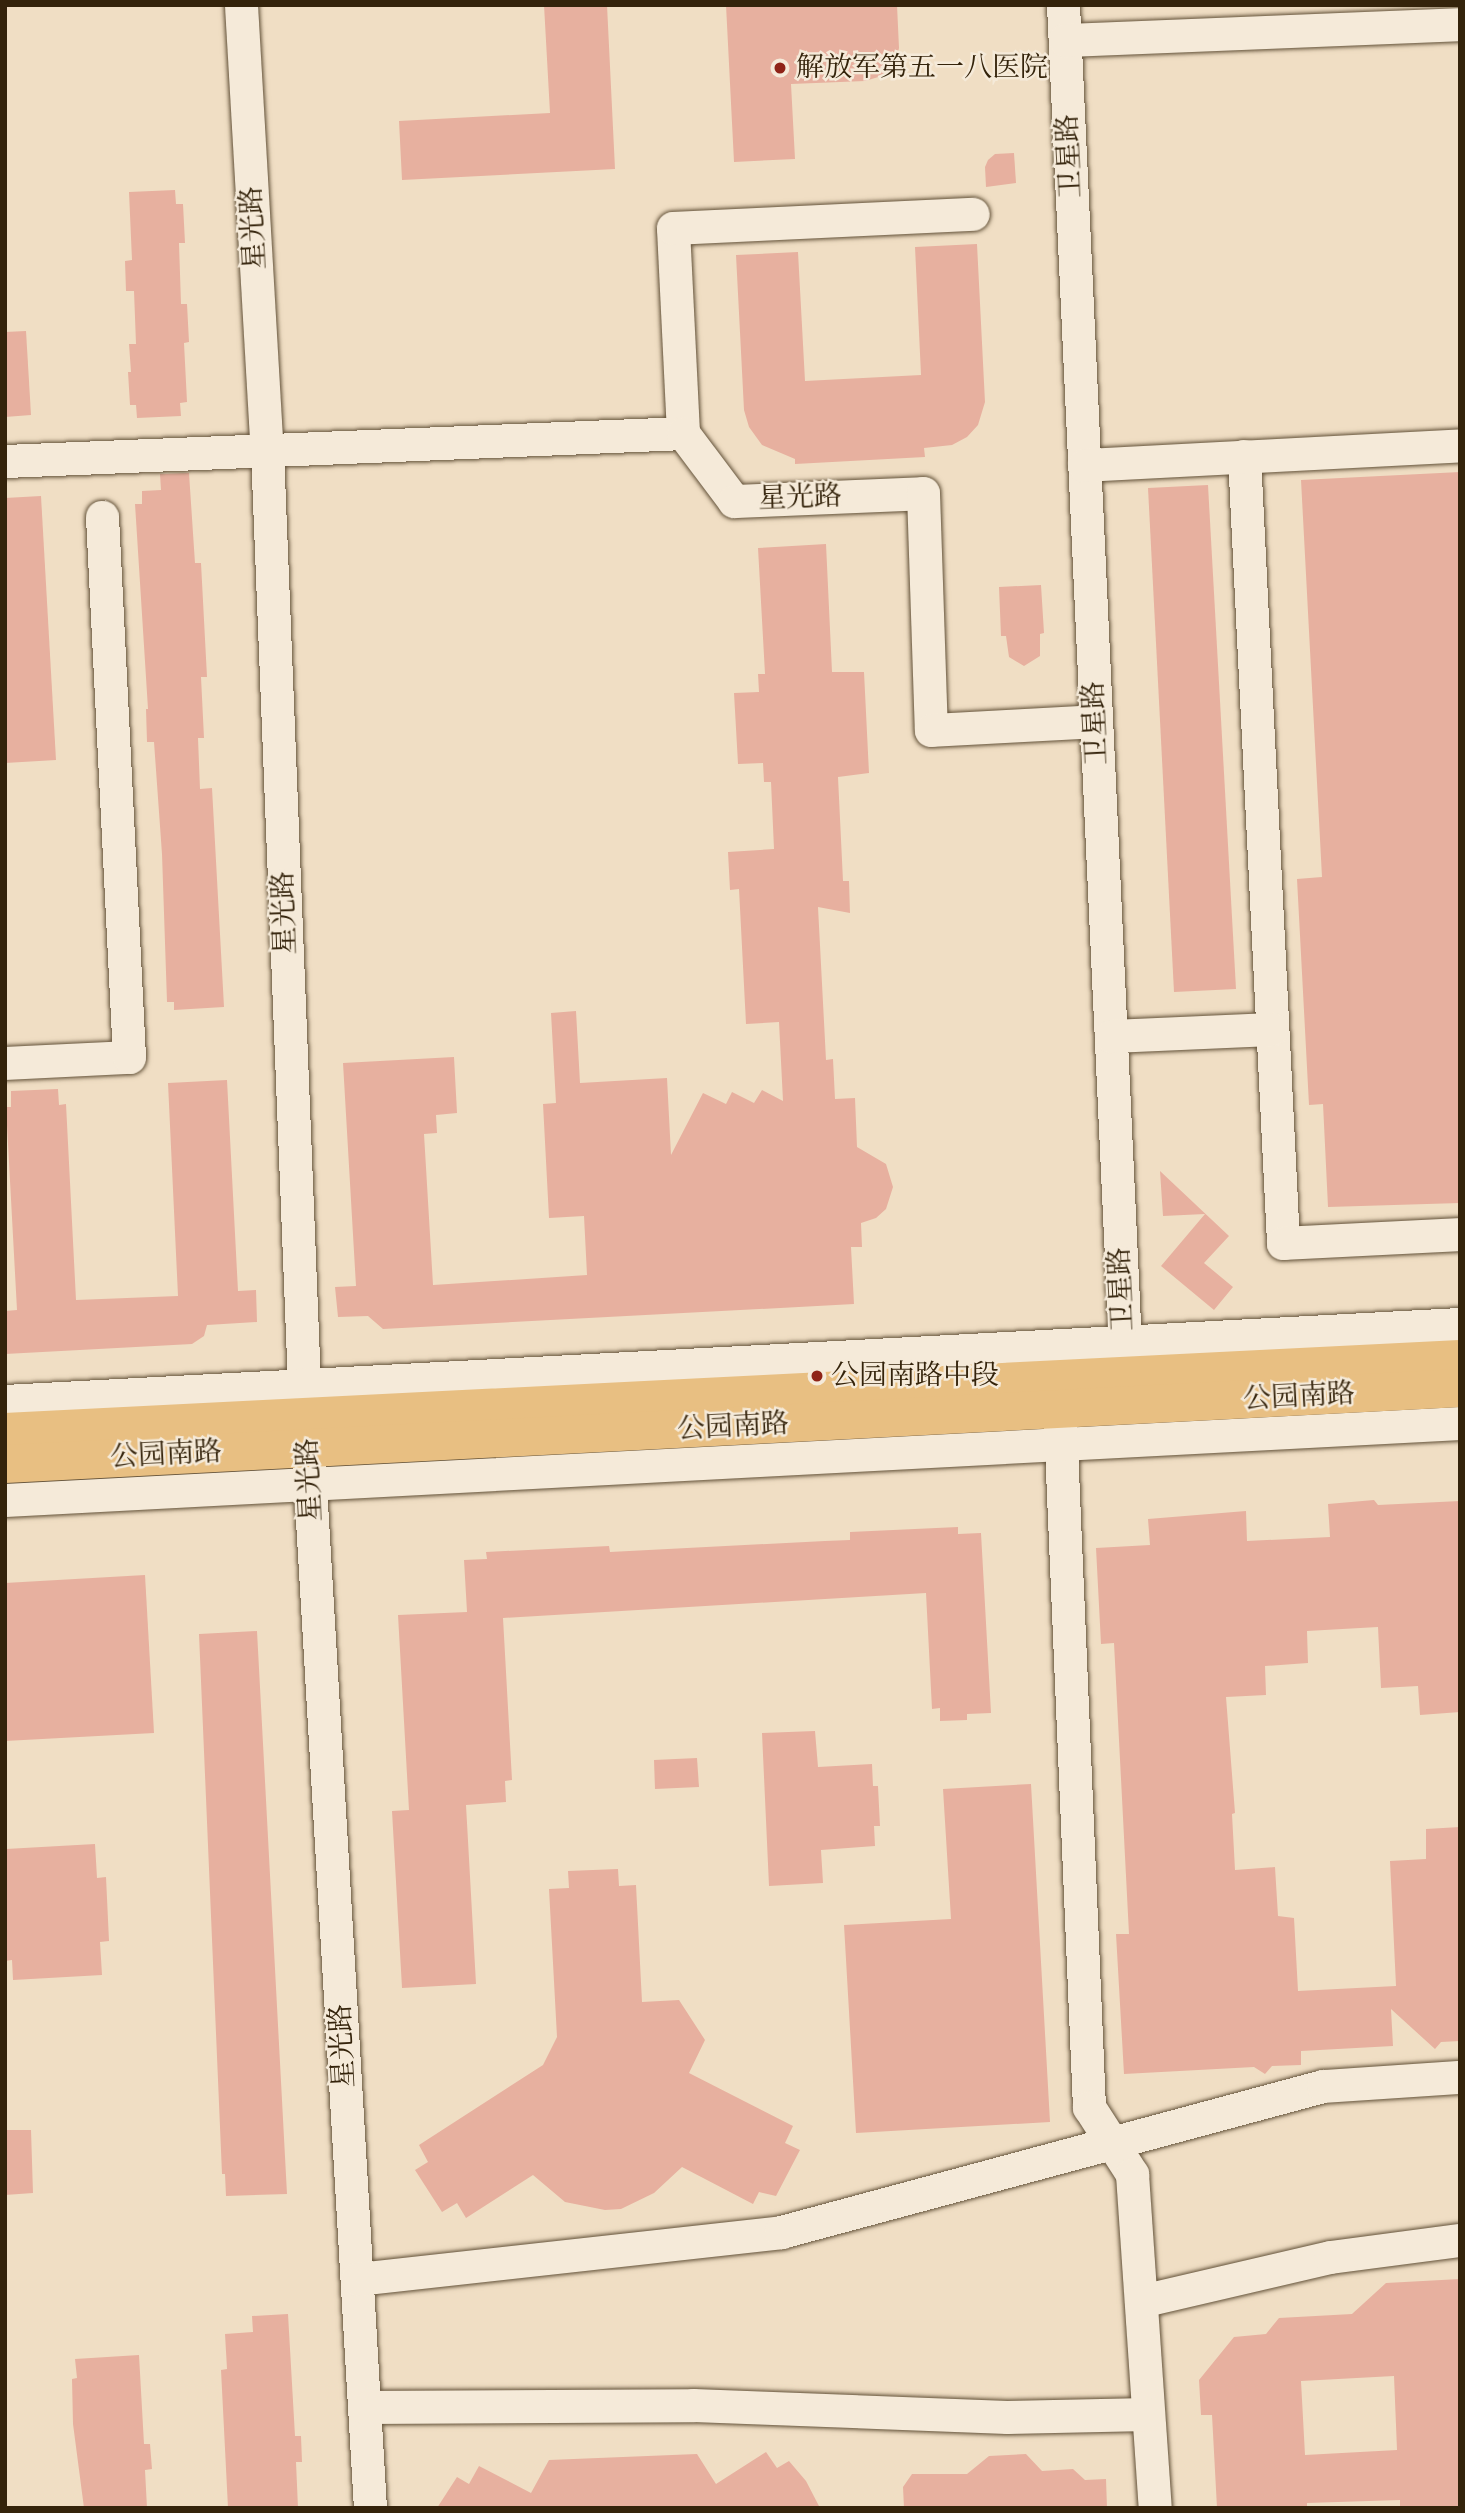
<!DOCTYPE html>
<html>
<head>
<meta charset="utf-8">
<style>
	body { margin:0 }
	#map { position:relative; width:1465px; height:2513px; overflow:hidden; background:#f0dec4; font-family:"IM FELL DW Pica","Noto Serif SC",serif }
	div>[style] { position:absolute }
	.building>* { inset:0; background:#e7b09f }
	.roads { filter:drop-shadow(0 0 2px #635239) drop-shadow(0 0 2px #635239) }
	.minor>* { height:33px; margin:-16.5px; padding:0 16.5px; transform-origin:16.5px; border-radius:16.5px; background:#f5ead9 }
	.major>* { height:38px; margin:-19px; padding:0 19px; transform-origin:19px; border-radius:19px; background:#e8bf82 }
	.dots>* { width:19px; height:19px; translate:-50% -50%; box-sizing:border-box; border:4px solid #f5ead9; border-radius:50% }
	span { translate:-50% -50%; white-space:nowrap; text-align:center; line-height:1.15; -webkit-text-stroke:5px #f5ead9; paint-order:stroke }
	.poi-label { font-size:28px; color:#34230b }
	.left { translate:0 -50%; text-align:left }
	.street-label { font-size:28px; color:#34230b }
	.frame { position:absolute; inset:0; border:7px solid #34230b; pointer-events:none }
</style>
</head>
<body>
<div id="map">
	<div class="building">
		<div style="clip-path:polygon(544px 5px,607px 5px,615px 169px,402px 180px,399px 121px,550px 113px)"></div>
		<div style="clip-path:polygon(726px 5px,897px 5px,899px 48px,896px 61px,885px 75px,865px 81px,791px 84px,795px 159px,734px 162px)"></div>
		<div style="clip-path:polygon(1014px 153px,1016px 183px,986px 187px,985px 167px,988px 160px,995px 154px)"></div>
		<div style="clip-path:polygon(175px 190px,176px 204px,183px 204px,185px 243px,179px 243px,181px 304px,187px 304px,189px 342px,184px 343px,187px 402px,180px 403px,181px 416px,137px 418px,136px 405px,130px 405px,128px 372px,131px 372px,129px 344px,136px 344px,134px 291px,126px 291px,125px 261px,132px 260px,129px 192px)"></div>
		<div style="clip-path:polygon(977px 244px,985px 402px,978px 425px,967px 437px,952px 445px,924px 448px,925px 457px,795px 464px,795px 459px,762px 445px,749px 427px,744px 410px,736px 255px,798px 252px,805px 381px,921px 375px,915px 247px)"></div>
		<div style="clip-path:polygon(26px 331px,31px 415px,5px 417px,5px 332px)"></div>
		<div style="clip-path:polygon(1460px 472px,1460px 1203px,1328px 1207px,1323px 1104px,1309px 1105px,1297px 879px,1322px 877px,1301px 480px)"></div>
		<div style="clip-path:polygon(189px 473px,195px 563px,201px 563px,207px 677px,201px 677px,204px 738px,198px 738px,200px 789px,212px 788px,224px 1007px,174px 1010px,174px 1002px,167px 1002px,162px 854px,154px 742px,147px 742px,146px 709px,148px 709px,135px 504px,142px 504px,142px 491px,161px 490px,160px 474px)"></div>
		<div style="clip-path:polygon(1208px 485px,1236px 989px,1174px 992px,1148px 488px)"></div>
		<div style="clip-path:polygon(41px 496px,56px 760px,5px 763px,5px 498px)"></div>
		<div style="clip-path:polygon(826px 544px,832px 672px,864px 672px,869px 773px,838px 777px,843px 881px,849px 881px,850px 913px,818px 907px,826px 1060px,833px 1059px,835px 1099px,855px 1098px,857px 1147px,886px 1164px,893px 1187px,886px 1209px,876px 1218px,861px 1223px,862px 1247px,851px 1247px,854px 1304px,383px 1329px,368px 1316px,338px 1317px,335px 1287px,356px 1286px,343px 1063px,454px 1057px,457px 1113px,436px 1115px,437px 1133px,424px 1134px,433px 1285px,587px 1275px,584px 1216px,549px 1218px,543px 1104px,556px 1103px,551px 1013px,576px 1011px,580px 1083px,667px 1078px,671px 1155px,703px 1093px,726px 1104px,732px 1092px,754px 1103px,762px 1090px,783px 1101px,779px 1022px,746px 1024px,739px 889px,730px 890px,728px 852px,774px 849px,771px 782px,764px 782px,763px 763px,738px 764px,734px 693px,759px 692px,758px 674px,765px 674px,758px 548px)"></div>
		<div style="clip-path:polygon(1041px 585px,1044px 633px,1040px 634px,1040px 656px,1024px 666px,1009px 657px,1006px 636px,1001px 636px,999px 587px)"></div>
		<div style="clip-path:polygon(227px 1080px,238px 1291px,256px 1290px,257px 1322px,207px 1325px,204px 1336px,192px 1344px,5px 1354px,5px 1311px,17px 1310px,6px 1107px,11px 1107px,11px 1091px,58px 1089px,59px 1105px,66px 1104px,76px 1300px,178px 1296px,168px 1083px)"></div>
		<div style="clip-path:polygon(1160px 1171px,1229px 1236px,1204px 1263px,1233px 1287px,1214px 1310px,1161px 1266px,1205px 1214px,1163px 1216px)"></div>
		<div style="clip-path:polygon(1374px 1500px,1378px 1505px,1460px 1501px,1460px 1712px,1420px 1715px,1418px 1686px,1381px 1688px,1378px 1627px,1307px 1631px,1308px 1663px,1265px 1666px,1266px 1695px,1226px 1697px,1235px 1813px,1232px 1814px,1235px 1870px,1275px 1867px,1278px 1916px,1294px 1918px,1298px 1991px,1396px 1986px,1390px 1861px,1426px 1859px,1426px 1829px,1460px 1827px,1460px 2041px,1441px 2042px,1435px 2049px,1391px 2009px,1393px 2046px,1301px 2051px,1301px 2065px,1272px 2066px,1265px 2074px,1254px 2067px,1124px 2074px,1116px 1934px,1129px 1934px,1114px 1643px,1101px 1644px,1096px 1548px,1150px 1545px,1148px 1519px,1246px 1511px,1247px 1541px,1330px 1537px,1328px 1504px)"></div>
		<div style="clip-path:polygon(958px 1527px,958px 1534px,981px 1533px,991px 1713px,967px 1714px,967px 1720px,940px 1721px,940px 1708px,932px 1709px,926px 1593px,503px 1618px,512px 1780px,505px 1781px,506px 1802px,466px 1805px,476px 1984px,402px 1988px,392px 1811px,409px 1810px,398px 1615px,467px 1612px,464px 1560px,487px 1559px,486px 1552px,609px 1546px,610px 1552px,825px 1541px,850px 1540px,850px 1532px)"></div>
		<div style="clip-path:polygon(145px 1575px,154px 1733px,5px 1741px,5px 1583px)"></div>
		<div style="clip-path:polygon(257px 1631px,287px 2194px,226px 2196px,225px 2174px,222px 2174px,199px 1634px)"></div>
		<div style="clip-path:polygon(815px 1731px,818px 1767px,872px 1764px,873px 1786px,878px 1786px,880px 1826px,874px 1826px,875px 1846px,821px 1850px,823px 1883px,769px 1886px,762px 1733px)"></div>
		<div style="clip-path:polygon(697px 1758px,699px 1787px,655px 1789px,654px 1760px)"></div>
		<div style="clip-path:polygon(1031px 1784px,1050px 2122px,856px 2133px,844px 1925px,951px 1919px,943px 1789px)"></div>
		<div style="clip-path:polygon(95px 1844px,97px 1878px,106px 1877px,109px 1941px,100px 1942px,102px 1975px,13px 1980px,12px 1960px,5px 1961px,6px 1849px)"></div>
		<div style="clip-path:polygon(618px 1869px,619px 1886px,636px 1885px,642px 2002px,679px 2000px,705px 2040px,689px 2073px,793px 2126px,785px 2143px,800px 2150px,776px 2196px,759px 2192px,753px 2204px,682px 2167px,654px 2193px,621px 2209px,605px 2210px,565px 2202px,533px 2175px,466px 2218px,457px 2203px,442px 2212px,415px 2170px,428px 2162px,419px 2145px,543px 2065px,557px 2037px,549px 1889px,569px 1888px,568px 1871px)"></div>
		<div style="clip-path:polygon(5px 2130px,31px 2130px,33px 2193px,5px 2195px)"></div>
		<div style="clip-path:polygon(evenodd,1460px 2279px,1460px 2508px,1400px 2508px,1400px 2500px,1307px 2503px,1307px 2508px,1217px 2508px,1212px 2415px,1201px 2415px,1199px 2380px,1234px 2337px,1266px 2334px,1279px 2318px,1352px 2314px,1386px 2283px,1460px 2279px,1394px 2376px,1397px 2450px,1305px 2455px,1301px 2381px,1394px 2376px)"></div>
		<div style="clip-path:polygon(288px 2314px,295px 2436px,301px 2436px,302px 2462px,296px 2462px,298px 2508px,228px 2508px,221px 2370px,227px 2369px,225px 2334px,253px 2332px,252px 2316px)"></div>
		<div style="clip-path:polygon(139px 2355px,144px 2444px,150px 2444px,152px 2469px,145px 2470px,147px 2508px,84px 2508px,73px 2424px,72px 2379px,77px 2378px,75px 2359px)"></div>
		<div style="clip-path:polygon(766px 2452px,777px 2468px,789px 2461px,806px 2481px,820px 2508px,437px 2508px,457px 2477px,469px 2484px,479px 2466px,531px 2493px,549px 2460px,697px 2454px,716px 2484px)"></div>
		<div style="clip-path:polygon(1026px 2454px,1042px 2471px,1073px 2469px,1085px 2480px,1106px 2479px,1107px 2508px,904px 2508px,903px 2487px,912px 2474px,967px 2474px,989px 2456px)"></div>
	</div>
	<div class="roads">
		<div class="minor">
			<div style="left:241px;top:5px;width:447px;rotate:86.7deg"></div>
			<div style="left:267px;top:451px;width:934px;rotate:87.73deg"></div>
			<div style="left:304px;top:1384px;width:1126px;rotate:86.64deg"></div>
			<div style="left:1063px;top:5px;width:1361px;rotate:87.35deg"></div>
			<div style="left:1065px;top:40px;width:395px;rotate:-2.3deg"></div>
			<div style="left:683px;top:433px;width:205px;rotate:-92.8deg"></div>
			<div style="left:673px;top:228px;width:300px;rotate:-2.7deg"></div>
			<div style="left:1244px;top:456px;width:788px;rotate:87.16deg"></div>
			<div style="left:1283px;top:1243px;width:177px;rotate:-2.9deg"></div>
			<div style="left:5px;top:461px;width:679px;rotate:-2.36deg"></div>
			<div style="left:683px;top:433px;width:85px;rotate:53.1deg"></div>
			<div style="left:734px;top:501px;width:189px;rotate:-2.4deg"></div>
			<div style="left:923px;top:493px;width:237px;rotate:88.1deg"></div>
			<div style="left:931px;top:730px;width:165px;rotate:-3.1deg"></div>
			<div style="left:1084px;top:465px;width:377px;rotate:-3deg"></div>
			<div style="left:1111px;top:1036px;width:161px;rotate:-2.5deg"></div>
			<div style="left:5px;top:1063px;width:124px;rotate:-2.8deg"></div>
			<div style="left:129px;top:1057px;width:541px;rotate:-92.86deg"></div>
			<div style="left:5px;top:1401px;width:1457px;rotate:-3.03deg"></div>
			<div style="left:1060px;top:1424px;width:684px;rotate:87.57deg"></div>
			<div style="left:1089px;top:2107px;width:80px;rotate:57.3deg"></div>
			<div style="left:1132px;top:2174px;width:335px;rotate:86.1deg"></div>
			<div style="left:5px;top:1500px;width:1457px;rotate:-3.03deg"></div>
			<div style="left:357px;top:2279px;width:427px;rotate:-6.3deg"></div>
			<div style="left:781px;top:2232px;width:561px;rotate:-15.08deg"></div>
			<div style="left:1323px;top:2086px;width:137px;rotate:-3.8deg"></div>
			<div style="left:1141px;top:2301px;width:194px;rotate:-13.1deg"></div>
			<div style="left:1330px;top:2257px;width:131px;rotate:-7.5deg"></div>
			<div style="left:364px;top:2407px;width:329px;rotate:-0.3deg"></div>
			<div style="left:693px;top:2405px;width:314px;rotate:2.2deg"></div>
			<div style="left:1007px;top:2417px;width:141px;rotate:-1.2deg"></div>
		</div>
		<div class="major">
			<div style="left:5px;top:1432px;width:1457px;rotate:-2.87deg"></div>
			<div style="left:5px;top:1464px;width:1457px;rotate:-2.99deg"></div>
		</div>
	</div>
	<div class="dots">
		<div style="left:780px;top:68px;background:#8f2418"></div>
		<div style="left:817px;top:1376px;background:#8f2418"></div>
	</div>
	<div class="poi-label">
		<span class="left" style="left:796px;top:68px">解放军第五一八医院</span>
		<span class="left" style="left:831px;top:1376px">公园南路中段</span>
	</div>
	<div class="street-label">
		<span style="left:1070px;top:156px;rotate:-93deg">卫星路</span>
		<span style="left:254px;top:228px;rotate:-93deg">星光路</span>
		<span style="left:800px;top:498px;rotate:-2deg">星光路</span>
		<span style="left:1096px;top:723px;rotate:-93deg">卫星路</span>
		<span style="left:285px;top:913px;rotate:-92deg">星光路</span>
		<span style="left:1122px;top:1289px;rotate:-93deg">卫星路</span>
		<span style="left:1299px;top:1397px;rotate:-3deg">公园南路</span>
		<span style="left:733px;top:1427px;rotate:-3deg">公园南路</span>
		<span style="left:166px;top:1455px;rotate:-3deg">公园南路</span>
		<span style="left:310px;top:1480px;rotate:-93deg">星光路</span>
		<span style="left:343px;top:2046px;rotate:-93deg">星光路</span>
	</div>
	<div class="frame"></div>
</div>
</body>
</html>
